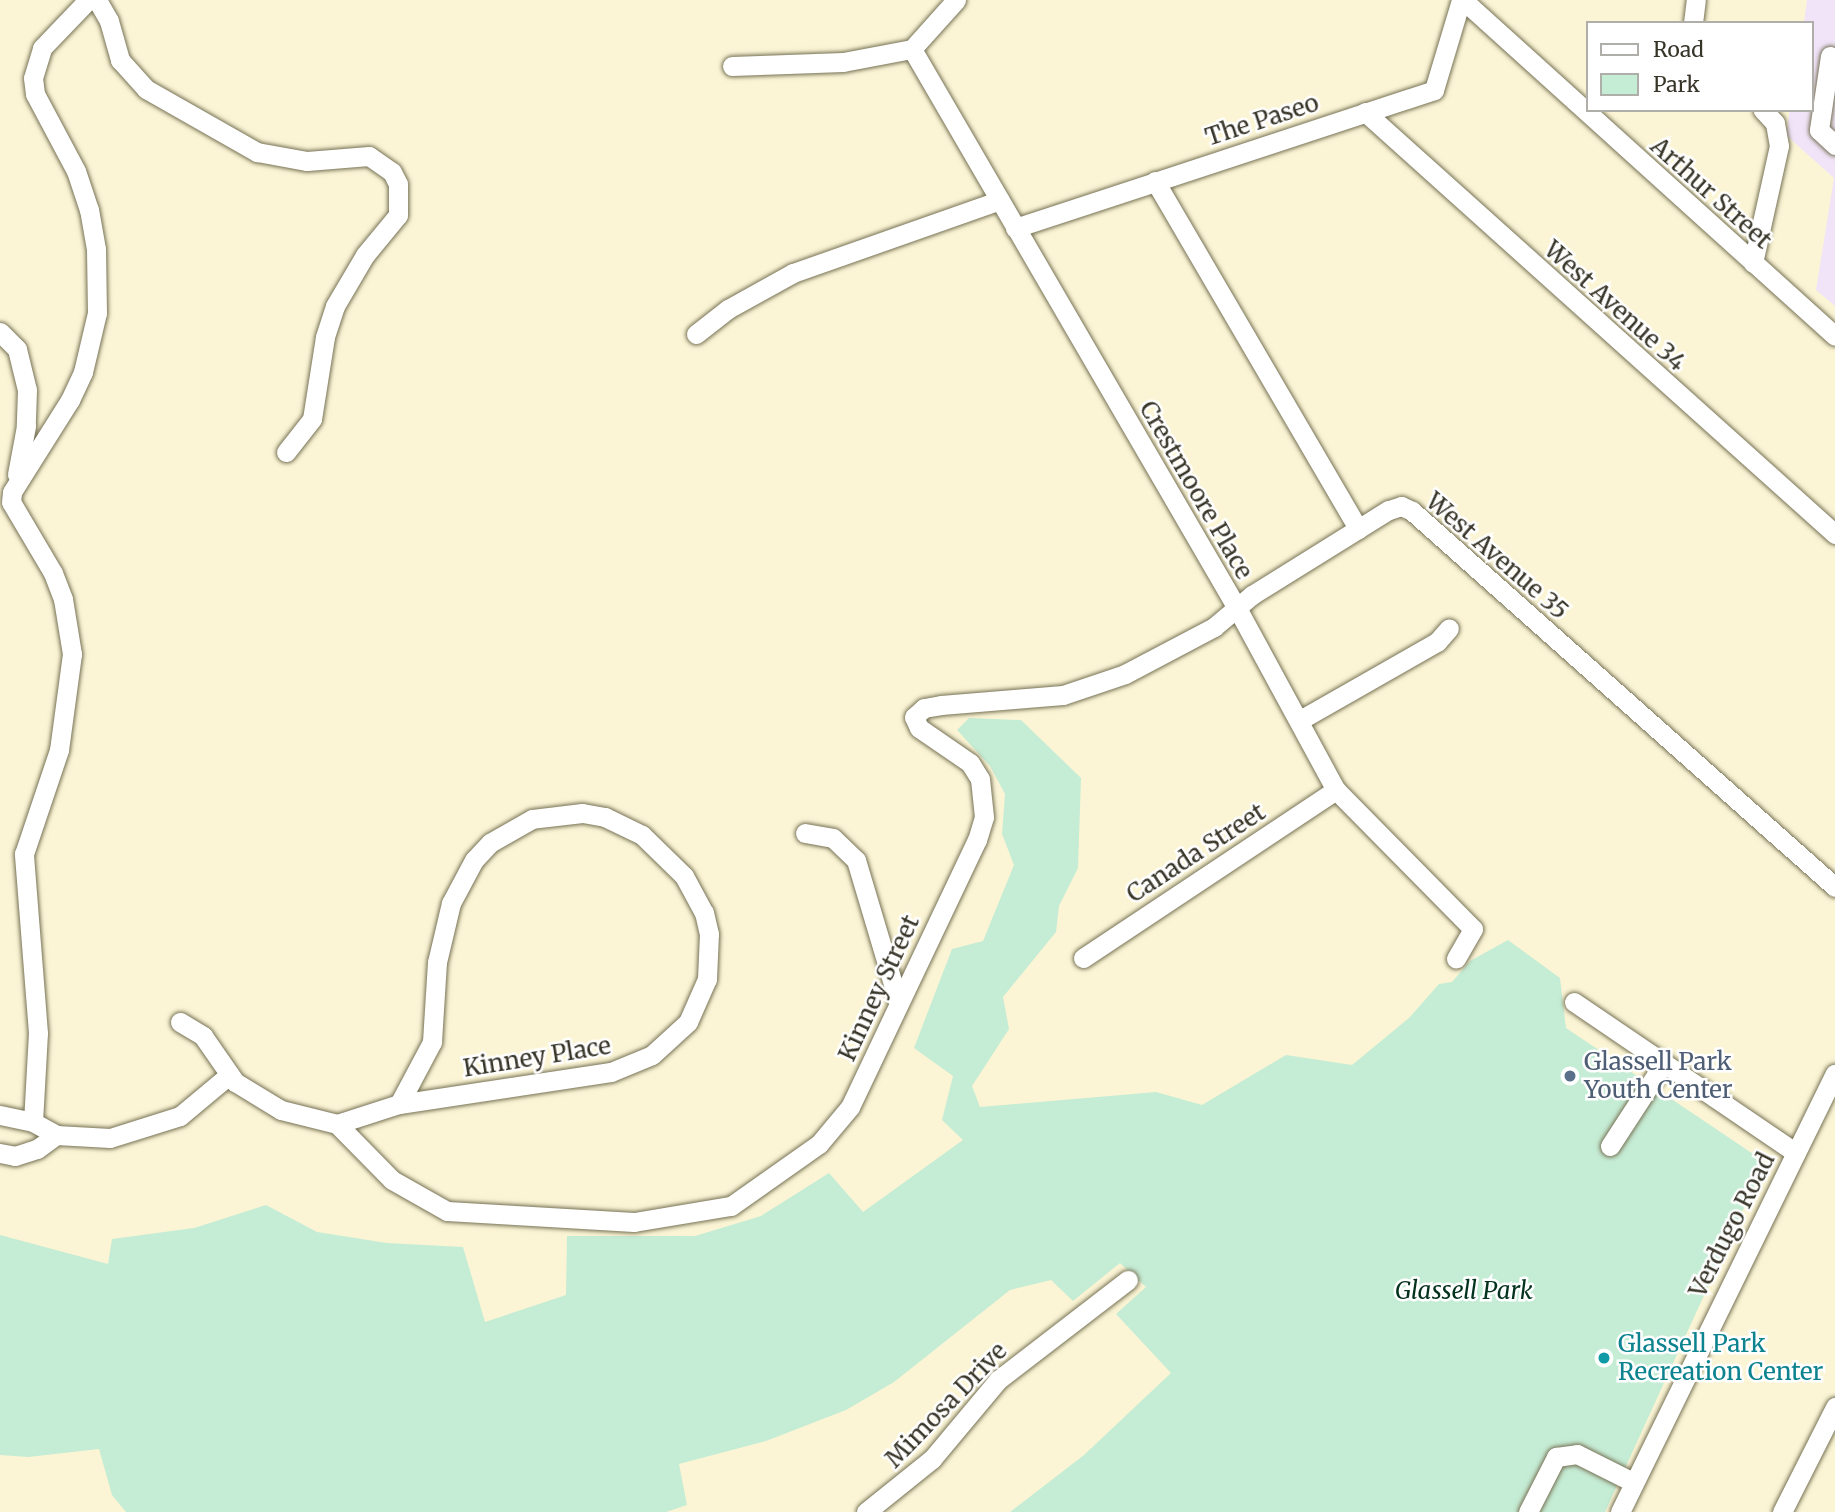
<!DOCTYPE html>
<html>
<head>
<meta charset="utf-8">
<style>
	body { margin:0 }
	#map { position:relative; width:1835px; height:1512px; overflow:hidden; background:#fbf5d5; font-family:Merriweather,serif }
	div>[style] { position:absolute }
	.industrial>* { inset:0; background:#f1e4f9 }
	.green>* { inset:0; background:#c5ecd4 }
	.roads { filter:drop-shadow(0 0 2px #777256) drop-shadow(0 0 2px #777256) }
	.minor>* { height:19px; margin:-9.5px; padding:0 9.5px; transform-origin:9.5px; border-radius:9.5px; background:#fff }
	.dots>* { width:19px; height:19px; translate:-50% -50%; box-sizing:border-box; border:4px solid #fff; border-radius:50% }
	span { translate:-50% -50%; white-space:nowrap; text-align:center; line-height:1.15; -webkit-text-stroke:5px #fff; paint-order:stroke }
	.street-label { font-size:24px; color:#373428 }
	.service-label { font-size:24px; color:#4e5e75 }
	.left { translate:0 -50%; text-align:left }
	.park-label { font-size:24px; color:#03321d; font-style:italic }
	.culture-label { font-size:24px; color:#0d838f }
	.legend { position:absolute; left:1586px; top:21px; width:228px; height:91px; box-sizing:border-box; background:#fff; border:2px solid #afaea9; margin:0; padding:9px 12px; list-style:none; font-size:21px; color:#373428 }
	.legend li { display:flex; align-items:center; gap:14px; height:35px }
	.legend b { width:35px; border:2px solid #afaea9 }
</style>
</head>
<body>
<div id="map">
	<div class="industrial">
		<div style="clip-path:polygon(1807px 0,1835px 0,1835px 306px,1816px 290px,1834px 178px,1786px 135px,1790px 110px,1812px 110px,1812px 23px,1804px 23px)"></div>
	</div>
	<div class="green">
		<div style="clip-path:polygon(969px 718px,1021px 720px,1081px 778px,1078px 868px,1059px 906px,1056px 932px,1003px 997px,1009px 1029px,972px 1086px,980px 1107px,1156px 1092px,1202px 1105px,1286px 1055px,1352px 1065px,1409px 1018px,1439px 984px,1452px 982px,1470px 961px,1508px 940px,1560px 978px,1566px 1028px,1765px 1162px,1605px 1512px,1010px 1512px,1084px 1455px,1171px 1373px,1116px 1314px,1146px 1287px,1120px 1263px,1073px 1301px,1051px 1280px,1010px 1290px,894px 1382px,846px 1410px,766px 1441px,679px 1464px,687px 1505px,666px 1512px,126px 1512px,112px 1495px,99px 1449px,28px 1457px,0 1455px,0 1235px,108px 1264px,112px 1239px,194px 1228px,266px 1205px,317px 1232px,387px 1243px,463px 1247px,485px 1322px,566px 1295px,567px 1236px,695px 1236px,761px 1216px,829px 1173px,863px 1212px,963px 1140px,942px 1120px,953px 1076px,914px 1048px,952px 949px,983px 941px,1014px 865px,1002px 834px,1005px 794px,990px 766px,957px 730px)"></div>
	</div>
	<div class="roads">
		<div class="minor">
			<div style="left:97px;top:0;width:24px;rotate:60deg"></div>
			<div style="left:109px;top:21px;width:41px;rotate:74.2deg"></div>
			<div style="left:120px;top:60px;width:39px;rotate:48deg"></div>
			<div style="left:146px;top:89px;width:128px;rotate:29.6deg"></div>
			<div style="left:257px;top:152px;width:51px;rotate:10.2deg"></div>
			<div style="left:307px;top:161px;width:62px;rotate:-4.6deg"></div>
			<div style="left:369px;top:156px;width:28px;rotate:35deg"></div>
			<div style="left:392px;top:172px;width:13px;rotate:63deg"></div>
			<div style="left:398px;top:184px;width:31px;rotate:90deg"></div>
			<div style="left:398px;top:215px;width:52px;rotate:129.5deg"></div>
			<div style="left:365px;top:255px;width:59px;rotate:120.5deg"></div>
			<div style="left:335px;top:306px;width:33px;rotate:108deg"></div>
			<div style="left:325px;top:337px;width:83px;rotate:99deg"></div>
			<div style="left:312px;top:419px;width:42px;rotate:128.2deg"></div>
			<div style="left:1463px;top:0;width:501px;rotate:42.09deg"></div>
			<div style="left:1693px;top:23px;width:23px;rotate:-83deg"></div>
			<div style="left:912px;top:49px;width:647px;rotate:59.83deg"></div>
			<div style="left:1237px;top:608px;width:207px;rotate:61.5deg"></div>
			<div style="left:1336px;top:790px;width:195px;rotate:45.4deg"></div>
			<div style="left:1473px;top:929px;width:34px;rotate:120deg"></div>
			<div style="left:1830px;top:56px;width:75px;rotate:98.5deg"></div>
			<div style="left:1819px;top:130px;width:22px;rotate:43deg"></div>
			<div style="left:732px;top:66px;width:111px;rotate:-2.1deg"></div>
			<div style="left:843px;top:62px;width:70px;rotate:-10.7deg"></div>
			<div style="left:912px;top:49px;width:66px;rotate:-48.1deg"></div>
			<div style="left:1365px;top:112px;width:632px;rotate:41.92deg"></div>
			<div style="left:1155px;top:181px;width:403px;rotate:59.7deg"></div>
			<div style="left:1358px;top:529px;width:36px;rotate:-32deg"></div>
			<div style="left:1389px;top:510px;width:13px;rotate:-18deg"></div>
			<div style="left:1401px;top:506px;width:12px;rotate:24deg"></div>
			<div style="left:1412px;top:511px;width:566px;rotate:41.63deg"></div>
			<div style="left:1015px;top:228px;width:441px;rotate:-18.2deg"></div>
			<div style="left:1434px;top:90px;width:94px;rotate:-73.3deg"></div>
			<div style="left:1753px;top:263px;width:120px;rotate:-77.5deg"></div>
			<div style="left:1779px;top:146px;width:23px;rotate:-100deg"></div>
			<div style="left:1775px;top:123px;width:18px;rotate:-133deg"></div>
			<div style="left:0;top:332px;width:24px;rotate:45deg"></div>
			<div style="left:17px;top:349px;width:42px;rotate:76.3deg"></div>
			<div style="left:27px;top:390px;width:36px;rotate:92deg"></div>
			<div style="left:26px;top:426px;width:49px;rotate:100.6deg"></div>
			<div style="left:696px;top:334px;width:41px;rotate:-38deg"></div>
			<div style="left:728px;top:309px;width:74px;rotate:-29deg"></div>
			<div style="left:793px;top:273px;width:219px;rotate:-19.4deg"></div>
			<div style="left:1300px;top:720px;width:158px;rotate:-29.7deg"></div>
			<div style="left:1437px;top:642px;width:18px;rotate:-49deg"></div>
			<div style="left:805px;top:833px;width:28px;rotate:10deg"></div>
			<div style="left:833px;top:838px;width:32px;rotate:44deg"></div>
			<div style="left:856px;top:860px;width:147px;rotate:73.4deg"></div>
			<div style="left:1083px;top:958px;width:304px;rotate:-33.6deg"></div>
			<div style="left:1574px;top:1002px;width:268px;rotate:34.2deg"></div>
			<div style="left:180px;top:1022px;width:27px;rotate:31deg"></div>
			<div style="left:203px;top:1036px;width:56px;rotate:55.2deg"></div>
			<div style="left:235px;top:1082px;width:54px;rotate:31.3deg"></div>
			<div style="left:281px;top:1110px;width:58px;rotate:14deg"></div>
			<div style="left:337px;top:1124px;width:78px;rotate:45.5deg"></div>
			<div style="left:392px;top:1180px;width:63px;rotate:29.4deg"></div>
			<div style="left:447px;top:1211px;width:187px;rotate:3.4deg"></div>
			<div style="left:634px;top:1222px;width:98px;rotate:-9.4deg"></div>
			<div style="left:731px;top:1206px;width:108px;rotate:-35.2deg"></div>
			<div style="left:819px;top:1144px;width:48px;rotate:-50deg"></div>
			<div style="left:850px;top:1107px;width:296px;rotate:-64.6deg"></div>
			<div style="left:977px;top:840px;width:24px;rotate:-73deg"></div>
			<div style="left:984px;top:817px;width:38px;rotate:-96deg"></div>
			<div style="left:980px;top:779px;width:19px;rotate:-122deg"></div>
			<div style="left:970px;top:763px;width:62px;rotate:-145.5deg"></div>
			<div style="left:919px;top:728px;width:12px;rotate:-114deg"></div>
			<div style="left:914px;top:717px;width:13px;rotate:-42deg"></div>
			<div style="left:924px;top:708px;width:17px;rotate:-10deg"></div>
			<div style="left:941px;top:705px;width:122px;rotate:-4.7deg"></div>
			<div style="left:1063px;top:695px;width:65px;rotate:-18.7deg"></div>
			<div style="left:1125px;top:674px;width:101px;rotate:-27.8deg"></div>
			<div style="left:1214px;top:627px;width:50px;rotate:-40.1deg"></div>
			<div style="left:1252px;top:595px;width:125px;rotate:-31.9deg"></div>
			<div style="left:0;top:1115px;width:34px;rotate:12deg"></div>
			<div style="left:33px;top:1122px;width:26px;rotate:29deg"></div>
			<div style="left:56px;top:1135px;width:54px;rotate:3.2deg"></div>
			<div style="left:110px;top:1138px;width:73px;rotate:-17.4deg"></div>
			<div style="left:180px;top:1116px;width:64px;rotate:-39.9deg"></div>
			<div style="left:33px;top:1122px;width:89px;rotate:-86.8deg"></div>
			<div style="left:38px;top:1033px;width:180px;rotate:-94.5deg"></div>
			<div style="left:24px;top:854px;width:110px;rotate:-71.4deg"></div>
			<div style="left:59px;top:750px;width:97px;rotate:-82.3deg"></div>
			<div style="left:72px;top:654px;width:56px;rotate:-99.3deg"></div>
			<div style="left:63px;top:599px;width:28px;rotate:-111deg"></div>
			<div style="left:53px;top:573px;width:82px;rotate:-120.6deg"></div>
			<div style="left:11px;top:502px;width:10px;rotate:-84deg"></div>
			<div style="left:12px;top:492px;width:109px;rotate:-57.8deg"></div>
			<div style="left:70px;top:400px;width:31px;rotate:-65deg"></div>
			<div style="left:83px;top:372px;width:61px;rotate:-76.7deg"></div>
			<div style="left:97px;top:313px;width:64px;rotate:-90.9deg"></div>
			<div style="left:96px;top:249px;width:40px;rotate:-100deg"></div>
			<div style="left:89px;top:210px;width:41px;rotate:-108.4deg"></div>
			<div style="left:76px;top:171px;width:87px;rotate:-118deg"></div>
			<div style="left:35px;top:94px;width:16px;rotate:-97deg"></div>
			<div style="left:33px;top:78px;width:31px;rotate:-73deg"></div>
			<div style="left:42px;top:48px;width:66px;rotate:-46.2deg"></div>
			<div style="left:337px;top:1124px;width:65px;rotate:-17.9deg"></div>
			<div style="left:399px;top:1104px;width:214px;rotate:-8.6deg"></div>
			<div style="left:611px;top:1072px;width:44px;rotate:-22.5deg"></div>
			<div style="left:652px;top:1055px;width:49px;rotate:-42.5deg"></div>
			<div style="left:688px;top:1022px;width:47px;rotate:-66.2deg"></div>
			<div style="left:707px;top:979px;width:45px;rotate:-87.5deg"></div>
			<div style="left:709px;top:934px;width:22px;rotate:-103deg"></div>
			<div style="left:704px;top:913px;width:42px;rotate:-118.4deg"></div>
			<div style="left:684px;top:876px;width:59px;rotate:-135.7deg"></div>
			<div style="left:642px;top:835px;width:41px;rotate:-154.1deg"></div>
			<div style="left:605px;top:817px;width:23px;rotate:-170deg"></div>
			<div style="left:582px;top:813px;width:50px;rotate:173.2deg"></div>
			<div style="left:532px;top:819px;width:48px;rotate:150.3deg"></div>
			<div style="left:490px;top:843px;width:23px;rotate:133deg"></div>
			<div style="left:474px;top:860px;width:49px;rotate:118.1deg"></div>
			<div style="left:451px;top:903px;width:61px;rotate:103.3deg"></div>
			<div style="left:437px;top:962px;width:80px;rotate:93.6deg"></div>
			<div style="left:432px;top:1042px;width:70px;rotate:118deg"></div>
			<div style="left:1610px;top:1146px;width:99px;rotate:-57deg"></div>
			<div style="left:0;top:1153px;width:15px;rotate:11deg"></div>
			<div style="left:15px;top:1156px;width:23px;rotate:-18deg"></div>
			<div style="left:37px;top:1149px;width:24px;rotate:-36deg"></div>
			<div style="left:866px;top:1512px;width:85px;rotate:-38.8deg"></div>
			<div style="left:932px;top:1459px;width:103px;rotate:-50.1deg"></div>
			<div style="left:998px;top:1380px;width:164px;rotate:-37.6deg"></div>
			<div style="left:1528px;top:1512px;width:62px;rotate:-63deg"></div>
			<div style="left:1556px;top:1457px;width:21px;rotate:-8deg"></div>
			<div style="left:1577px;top:1454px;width:63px;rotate:26.6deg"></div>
			<div style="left:1620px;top:1512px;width:488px;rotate:-63.9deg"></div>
			<div style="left:1782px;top:1512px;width:118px;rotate:-63.2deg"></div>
		</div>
	</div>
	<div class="dots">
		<div style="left:1570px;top:1076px;background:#5c6f8a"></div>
		<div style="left:1604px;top:1358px;background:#0f9aa8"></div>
	</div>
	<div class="street-label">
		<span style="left:1262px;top:120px;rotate:-18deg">The Paseo</span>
		<span style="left:1711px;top:193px;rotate:42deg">Arthur Street</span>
		<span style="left:1615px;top:306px;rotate:42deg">West Avenue 34</span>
		<span style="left:1196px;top:490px;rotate:60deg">Crestmoore Place</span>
		<span style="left:1497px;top:556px;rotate:41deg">West Avenue 35</span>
		<span style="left:1196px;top:853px;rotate:-33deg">Canada Street</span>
		<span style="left:879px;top:988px;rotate:-65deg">Kinney Street</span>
		<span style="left:537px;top:1057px;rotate:-9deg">Kinney Place</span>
		<span style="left:1732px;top:1225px;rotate:-63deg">Verdugo Road</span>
		<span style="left:946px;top:1405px;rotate:-46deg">Mimosa Drive</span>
	</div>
	<div class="service-label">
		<span class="left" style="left:1584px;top:1076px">Glassell Park<br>Youth Center</span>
	</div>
	<div class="park-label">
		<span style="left:1464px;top:1291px">Glassell Park</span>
	</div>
	<div class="culture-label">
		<span class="left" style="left:1618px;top:1358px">Glassell Park<br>Recreation Center</span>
	</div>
	<ul class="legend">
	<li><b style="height:9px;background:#fff"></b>Road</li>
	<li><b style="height:19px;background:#c5ecd4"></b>Park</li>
	</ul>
</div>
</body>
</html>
